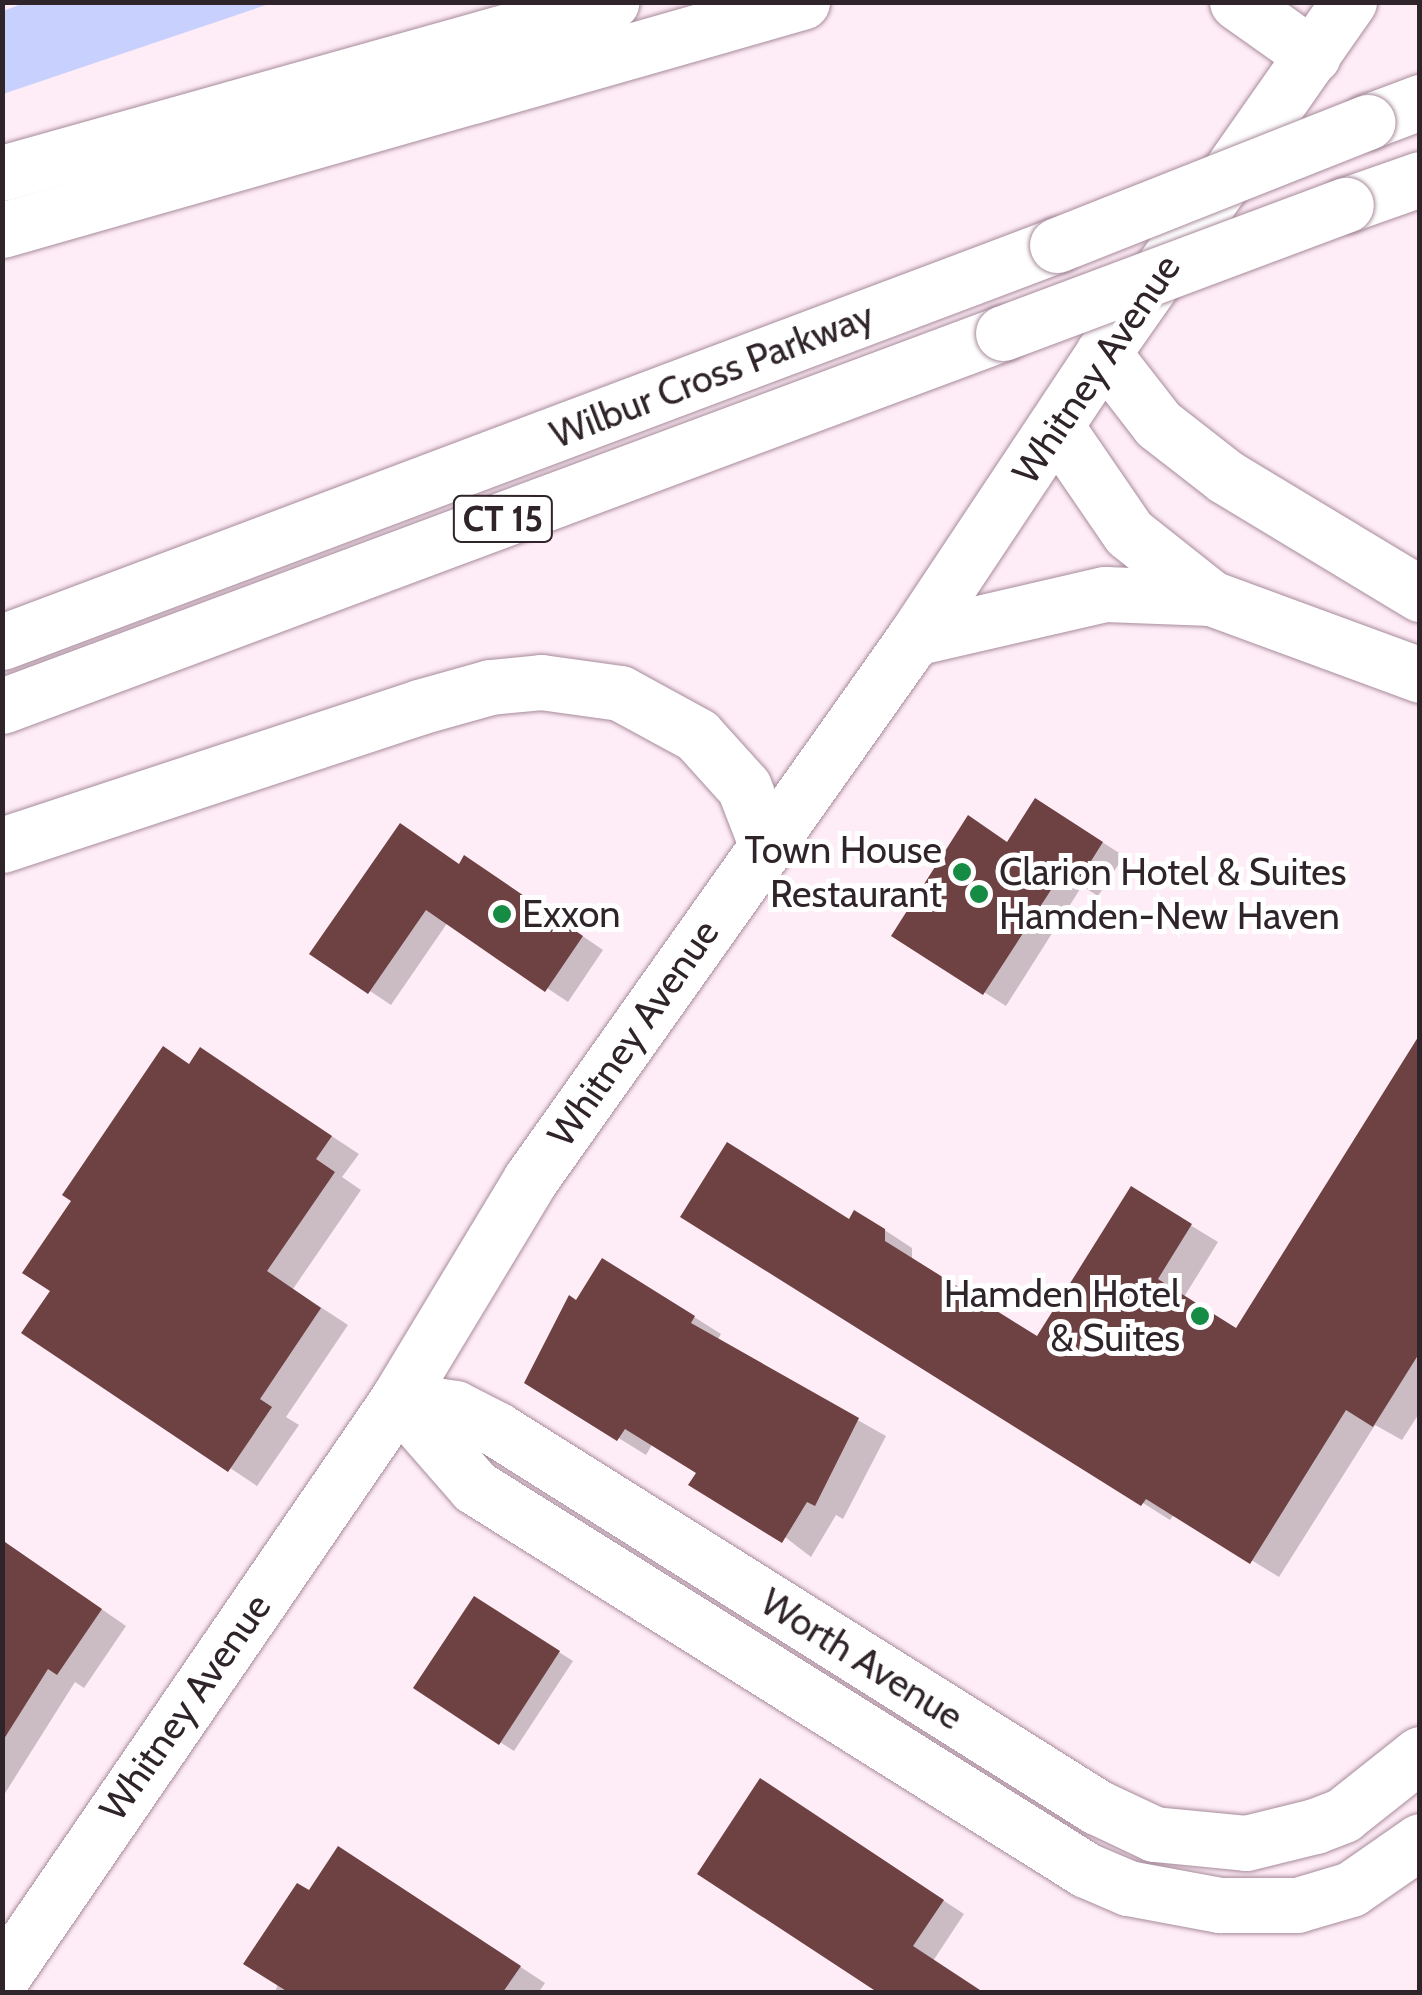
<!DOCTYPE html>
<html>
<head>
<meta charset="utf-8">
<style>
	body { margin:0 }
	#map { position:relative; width:1422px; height:1995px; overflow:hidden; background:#feecf6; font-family:Cabin,sans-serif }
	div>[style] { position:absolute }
	.water>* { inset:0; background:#c8d1fe }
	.shadow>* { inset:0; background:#0003 }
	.building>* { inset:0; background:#6e4143 }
	.roads { filter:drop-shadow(0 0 2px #a78b9b) drop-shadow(0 0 2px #a78b9b) }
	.minor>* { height:55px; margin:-27.5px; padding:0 27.5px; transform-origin:27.5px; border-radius:27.5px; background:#fff }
	.major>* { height:55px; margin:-27.5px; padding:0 27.5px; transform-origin:27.5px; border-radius:27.5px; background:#fff }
	.highway>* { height:55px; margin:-27.5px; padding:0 27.5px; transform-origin:27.5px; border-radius:27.5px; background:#fff }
	.bridges { filter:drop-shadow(0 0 2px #a78b9b) drop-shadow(0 0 2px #a78b9b) }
	.highway-bridge>* { height:55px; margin:-27.5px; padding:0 27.5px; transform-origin:27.5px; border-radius:27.5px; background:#fff }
	.dots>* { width:28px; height:28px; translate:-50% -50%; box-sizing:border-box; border:5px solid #fff; border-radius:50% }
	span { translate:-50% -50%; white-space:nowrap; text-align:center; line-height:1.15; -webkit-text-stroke:10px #fff; paint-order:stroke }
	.shield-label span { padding:2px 8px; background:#fff; border:2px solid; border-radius:8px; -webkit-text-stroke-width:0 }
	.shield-label { font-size:35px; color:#2f242a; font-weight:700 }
	.street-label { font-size:38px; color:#2f242a }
	.poi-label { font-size:38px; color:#2f242a }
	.right { translate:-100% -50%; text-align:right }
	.left { translate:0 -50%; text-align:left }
	.frame { position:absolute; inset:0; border:5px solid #2f242a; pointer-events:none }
</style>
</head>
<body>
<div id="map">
	<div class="water">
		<div style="clip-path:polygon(24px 3px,24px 2px,272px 3px,3px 94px,3px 11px)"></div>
	</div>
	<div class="shadow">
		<div style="clip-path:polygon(1058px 814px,1124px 856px,1098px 896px,1082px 886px,1006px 1006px,894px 935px,1009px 844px)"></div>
		<div style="clip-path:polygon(461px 865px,487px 871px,603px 950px,568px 1002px,448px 922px,391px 1005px,313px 953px)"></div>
		<div style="clip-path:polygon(201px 1050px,359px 1154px,342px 1177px,361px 1190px,293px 1289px,348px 1325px,286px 1417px,299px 1425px,257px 1486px,25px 1332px)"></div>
		<div style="clip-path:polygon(1420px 1062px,1420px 1412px,1402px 1440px,1375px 1425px,1279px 1577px,1175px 1513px,1170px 1520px,1143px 1503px,851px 1221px,883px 1229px,912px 1248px,912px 1259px,1039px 1338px,1159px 1206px,1218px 1242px,1184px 1297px,1237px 1330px)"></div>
		<div style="clip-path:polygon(631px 1277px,721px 1334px,717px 1341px,886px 1436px,843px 1519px,836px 1515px,811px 1557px,700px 1472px,653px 1443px,646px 1455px,528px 1382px,577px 1303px)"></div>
		<div style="clip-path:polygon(2px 1540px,126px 1626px,84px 1688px,75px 1682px,2px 1798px)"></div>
		<div style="clip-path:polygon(489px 1608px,573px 1661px,514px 1751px,500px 1742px)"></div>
		<div style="clip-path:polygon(782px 1794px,964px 1914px,933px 1961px,970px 1985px,965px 1992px,881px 1992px,700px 1873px)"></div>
		<div style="clip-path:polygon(364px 1864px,545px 1983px,539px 1992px,275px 1992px,310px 1893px)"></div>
	</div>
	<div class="building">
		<div style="clip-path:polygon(1035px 798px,1103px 842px,1076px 885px,1060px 876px,983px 995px,891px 936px,968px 815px,1007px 842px)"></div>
		<div style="clip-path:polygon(400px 823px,459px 864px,464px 855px,583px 936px,545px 992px,426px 910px,368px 994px,309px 954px)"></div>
		<div style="clip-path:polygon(1420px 1034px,1420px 1352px,1373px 1427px,1346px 1410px,1250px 1564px,1146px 1499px,1141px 1506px,680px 1217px,727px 1142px,849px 1219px,854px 1210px,885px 1229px,885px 1241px,1037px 1336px,1131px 1186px,1192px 1224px,1158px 1279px,1236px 1328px)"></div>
		<div style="clip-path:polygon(163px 1046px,189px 1064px,200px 1047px,332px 1136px,316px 1159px,335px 1172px,267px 1271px,321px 1308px,260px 1399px,272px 1407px,228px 1472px,21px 1333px,50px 1291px,22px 1273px,71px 1201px,62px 1195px)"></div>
		<div style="clip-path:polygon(602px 1258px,695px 1316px,691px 1323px,859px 1418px,815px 1506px,807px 1502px,782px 1543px,688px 1485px,696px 1473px,625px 1429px,617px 1441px,524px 1383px,569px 1295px,576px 1300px)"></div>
		<div style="clip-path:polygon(2px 1540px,102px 1609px,57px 1675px,48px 1669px,2px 1742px)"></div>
		<div style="clip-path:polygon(474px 1596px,560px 1651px,499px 1745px,413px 1688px)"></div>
		<div style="clip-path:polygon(760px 1778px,944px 1900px,913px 1946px,983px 1992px,877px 1992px,697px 1874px)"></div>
		<div style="clip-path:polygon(338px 1846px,521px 1966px,503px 1992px,288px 1992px,243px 1964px,297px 1883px,309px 1890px)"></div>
	</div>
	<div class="roads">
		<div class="minor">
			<div style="left:398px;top:1399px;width:117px;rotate:48.8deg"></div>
			<div style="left:475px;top:1487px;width:721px;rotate:32.08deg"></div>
			<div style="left:1086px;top:1870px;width:46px;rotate:23.2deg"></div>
			<div style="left:1128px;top:1888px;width:94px;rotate:10.5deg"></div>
			<div style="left:1220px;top:1905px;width:77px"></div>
			<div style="left:1297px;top:1905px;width:56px;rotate:-16.5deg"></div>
			<div style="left:1351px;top:1889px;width:84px;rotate:-34.8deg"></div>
			<div style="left:398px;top:1399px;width:58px;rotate:9deg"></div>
			<div style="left:455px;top:1408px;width:46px;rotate:27.1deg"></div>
			<div style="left:496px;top:1429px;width:710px;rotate:32.17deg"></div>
			<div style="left:1097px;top:1807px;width:63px;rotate:25.3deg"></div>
			<div style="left:1154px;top:1834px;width:92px;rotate:5.6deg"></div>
			<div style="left:1246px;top:1843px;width:71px;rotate:-13.8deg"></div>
			<div style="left:1315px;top:1826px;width:30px;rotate:-21deg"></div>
			<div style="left:1343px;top:1815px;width:98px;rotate:-38.4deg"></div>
		</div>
		<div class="major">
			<div style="left:2px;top:1977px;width:701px;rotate:-55.58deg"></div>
			<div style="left:398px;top:1399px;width:256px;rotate:-58.9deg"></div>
			<div style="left:530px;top:1180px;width:664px;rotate:-54.68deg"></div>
			<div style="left:914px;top:638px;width:342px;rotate:-56.4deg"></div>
			<div style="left:1103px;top:353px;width:429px;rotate:-55deg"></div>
		</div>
		<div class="highway">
			<div style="left:1237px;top:2px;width:93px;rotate:35.4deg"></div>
			<div style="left:1367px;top:122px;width:57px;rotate:-20.7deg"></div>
			<div style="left:2px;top:173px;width:633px;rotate:-15.68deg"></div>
			<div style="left:1346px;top:205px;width:78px;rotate:-19.4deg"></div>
			<div style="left:2px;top:230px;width:832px;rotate:-15.91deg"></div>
			<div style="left:1103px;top:353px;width:90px;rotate:52.2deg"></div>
			<div style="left:1158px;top:424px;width:86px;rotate:37.9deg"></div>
			<div style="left:1226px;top:477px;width:227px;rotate:31.1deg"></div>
			<div style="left:1057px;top:428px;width:127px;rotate:55.6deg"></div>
			<div style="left:1129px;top:533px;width:105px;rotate:38.4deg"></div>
			<div style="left:1211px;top:598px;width:223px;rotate:20.2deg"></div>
			<div style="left:914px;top:638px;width:196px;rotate:-13deg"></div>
			<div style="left:1105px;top:594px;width:106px;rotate:2.2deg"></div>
			<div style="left:2px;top:642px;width:1127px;rotate:-20.62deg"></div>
			<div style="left:2px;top:706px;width:1068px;rotate:-20.44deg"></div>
			<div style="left:2px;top:845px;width:439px;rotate:-18.3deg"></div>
			<div style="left:419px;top:707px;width:74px;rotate:-15.7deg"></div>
			<div style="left:490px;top:687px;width:51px;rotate:-5.6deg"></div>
			<div style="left:541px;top:682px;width:80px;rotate:7.9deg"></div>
			<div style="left:620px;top:693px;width:88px;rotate:28.6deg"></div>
			<div style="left:697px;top:735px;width:70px;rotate:47.9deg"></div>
			<div style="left:744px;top:787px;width:61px;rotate:68.9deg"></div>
		</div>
	</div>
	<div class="bridges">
		<div class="highway-bridge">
			<div style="left:1057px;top:245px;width:334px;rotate:-21.6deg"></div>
			<div style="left:1003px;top:333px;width:366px;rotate:-20.5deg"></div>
		</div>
	</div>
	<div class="dots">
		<div style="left:962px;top:872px;background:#168b44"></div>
		<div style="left:979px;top:894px;background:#168b44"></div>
		<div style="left:502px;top:914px;background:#168b44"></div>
		<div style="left:1200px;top:1316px;background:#168b44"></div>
	</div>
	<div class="shield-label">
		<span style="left:503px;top:519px">CT 15</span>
	</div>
	<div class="street-label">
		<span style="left:1096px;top:369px;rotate:-56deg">Whitney Avenue</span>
		<span style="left:712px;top:375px;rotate:-21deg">Wilbur Cross Parkway</span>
		<span style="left:633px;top:1033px;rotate:-55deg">Whitney Avenue</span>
		<span style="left:862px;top:1659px;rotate:32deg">Worth Avenue</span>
		<span style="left:185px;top:1707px;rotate:-55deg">Whitney Avenue</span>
	</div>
	<div class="poi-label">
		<span class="right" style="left:942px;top:872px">Town House<br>Restaurant</span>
		<span class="left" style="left:999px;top:894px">Clarion Hotel &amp; Suites<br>Hamden-New Haven</span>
		<span class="left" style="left:522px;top:914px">Exxon</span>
		<span class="right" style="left:1180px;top:1316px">Hamden Hotel<br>&amp; Suites</span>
	</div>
	<div class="frame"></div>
</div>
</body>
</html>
